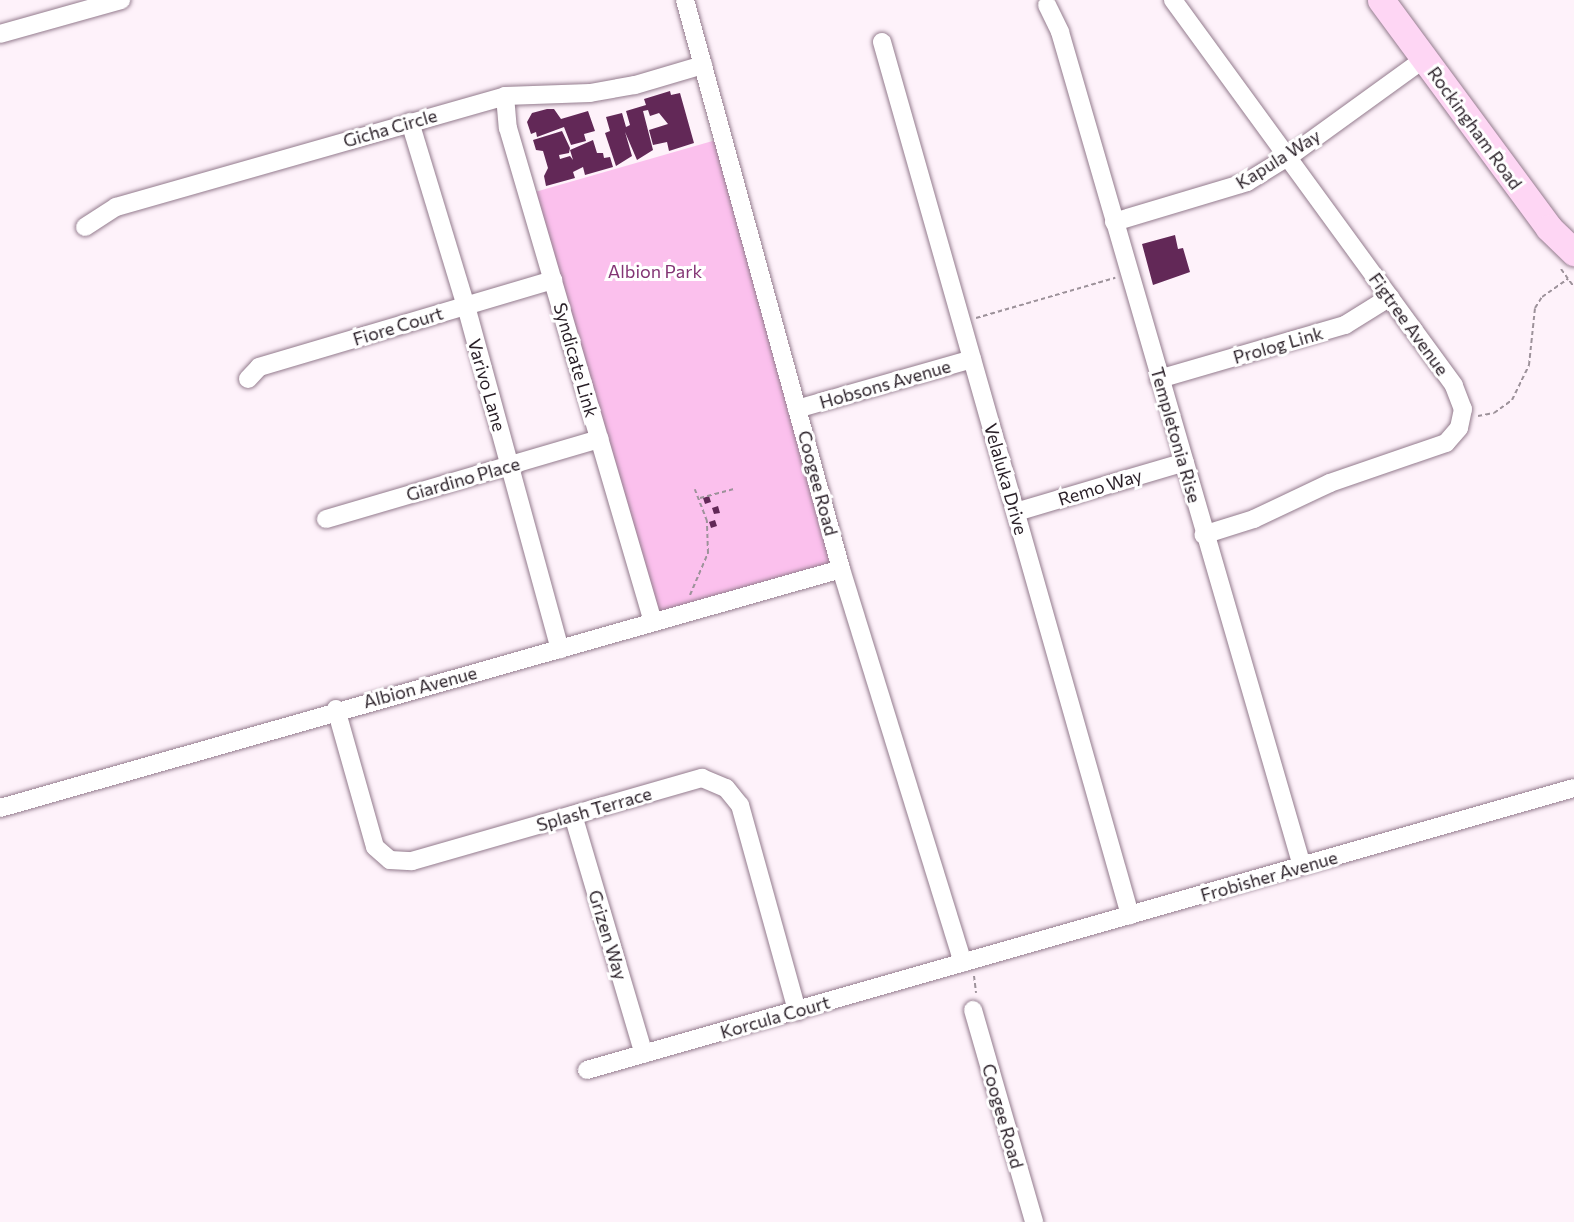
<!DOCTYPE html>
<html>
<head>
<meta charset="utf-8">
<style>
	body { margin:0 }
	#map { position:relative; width:1574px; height:1222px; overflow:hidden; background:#fef2fa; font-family:Commissioner,sans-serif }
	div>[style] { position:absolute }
	.green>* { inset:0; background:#fbc0ed }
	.building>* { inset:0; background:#622857 }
	.path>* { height:2px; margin-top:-1px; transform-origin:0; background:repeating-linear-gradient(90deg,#9d929a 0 4.5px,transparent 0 7.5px) }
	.roads { filter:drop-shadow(0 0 2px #937b8d) drop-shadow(0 0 2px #937b8d) }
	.street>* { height:18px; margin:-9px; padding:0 9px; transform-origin:9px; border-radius:9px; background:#fff }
	.primary>* { height:27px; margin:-13.5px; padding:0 13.5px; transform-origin:13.5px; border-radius:13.5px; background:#fed6f4 }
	span { translate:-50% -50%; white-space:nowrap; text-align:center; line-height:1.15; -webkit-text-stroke:6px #fff; paint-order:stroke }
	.street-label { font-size:18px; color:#281e26 }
	.park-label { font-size:18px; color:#833474 }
</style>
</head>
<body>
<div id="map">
	<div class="green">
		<div style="clip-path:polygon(723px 138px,841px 569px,653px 622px,528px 194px)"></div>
	</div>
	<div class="building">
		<div style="clip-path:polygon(670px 91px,671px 95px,680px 93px,694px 143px,669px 151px,667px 142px,653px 145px,649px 130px,668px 124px,659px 113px,650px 116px,648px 110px,643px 111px,653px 150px,637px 160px,625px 132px,632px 156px,616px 166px,605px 133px,610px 131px,606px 117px,622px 113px,626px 127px,630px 125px,626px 111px,646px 105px,644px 99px)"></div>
		<div style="clip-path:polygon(547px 109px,554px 109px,561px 119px,588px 111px,595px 131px,584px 134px,586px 141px,571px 145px,564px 127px,537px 137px,536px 132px,531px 134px,527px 122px,532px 113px)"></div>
		<div style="clip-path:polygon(562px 131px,570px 148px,569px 153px,559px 155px,560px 159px,570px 156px,573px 160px,570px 150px,593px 140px,597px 153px,603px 153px,604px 158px,610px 157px,613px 167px,585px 175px,583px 167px,573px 172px,575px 178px,546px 186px,544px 176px,548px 168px,543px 151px,536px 150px,533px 140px)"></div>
		<div style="clip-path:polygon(1175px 235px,1178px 249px,1183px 248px,1190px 272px,1153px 285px,1142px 244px)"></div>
		<div style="clip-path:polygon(709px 496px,711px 502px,705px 504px,703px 498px)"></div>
		<div style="clip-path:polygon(718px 506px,720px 513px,714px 514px,712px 508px)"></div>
		<div style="clip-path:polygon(715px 520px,717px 526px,711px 528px,709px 522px)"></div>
	</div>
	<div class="path">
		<div style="left:1561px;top:269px;width:22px;rotate:54deg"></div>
		<div style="left:976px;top:318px;width:145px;rotate:-16.1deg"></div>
		<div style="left:1478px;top:416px;width:16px;rotate:-11deg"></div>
		<div style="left:1494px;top:413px;width:22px;rotate:-36deg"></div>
		<div style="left:1512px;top:400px;width:39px;rotate:-64deg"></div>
		<div style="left:1529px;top:365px;width:57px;rotate:-84deg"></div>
		<div style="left:1535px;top:308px;width:13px;rotate:-58deg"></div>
		<div style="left:1542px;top:297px;width:32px;rotate:-35deg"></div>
		<div style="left:700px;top:498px;width:35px;rotate:-15deg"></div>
		<div style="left:690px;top:595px;width:46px;rotate:-66.8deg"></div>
		<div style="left:708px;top:553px;width:32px;rotate:-92deg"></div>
		<div style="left:707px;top:521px;width:34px;rotate:-111deg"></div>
		<div style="left:974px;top:976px;width:17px;rotate:83deg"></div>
	</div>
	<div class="roads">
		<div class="street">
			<div style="left:685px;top:0;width:590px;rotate:74.67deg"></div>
			<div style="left:841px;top:569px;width:412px;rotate:72.8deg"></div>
			<div style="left:1173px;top:0;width:477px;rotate:53.9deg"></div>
			<div style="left:1454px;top:386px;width:25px;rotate:69deg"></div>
			<div style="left:1463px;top:409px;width:19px;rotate:102deg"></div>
			<div style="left:1459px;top:428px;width:20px;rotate:131deg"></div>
			<div style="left:1446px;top:443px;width:123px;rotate:161deg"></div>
			<div style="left:1330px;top:483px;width:84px;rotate:154.7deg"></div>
			<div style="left:1254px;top:519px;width:53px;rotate:162.6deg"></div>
			<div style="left:1047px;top:5px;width:30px;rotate:64deg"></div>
			<div style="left:1060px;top:32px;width:868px;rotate:73.82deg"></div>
			<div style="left:0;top:34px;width:126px;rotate:-15.7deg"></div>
			<div style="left:882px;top:42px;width:908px;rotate:74.14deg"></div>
			<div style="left:505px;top:96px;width:32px;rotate:85deg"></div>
			<div style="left:508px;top:128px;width:515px;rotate:73.64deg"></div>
			<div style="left:410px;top:122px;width:192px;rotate:73.1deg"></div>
			<div style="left:466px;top:306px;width:356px;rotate:74.7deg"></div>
			<div style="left:1114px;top:222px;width:139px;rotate:-16.7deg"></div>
			<div style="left:1247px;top:182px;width:55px;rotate:-31.7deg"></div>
			<div style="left:1294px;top:153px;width:160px;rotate:-35.9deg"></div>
			<div style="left:85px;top:227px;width:37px;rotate:-33deg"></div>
			<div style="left:116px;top:207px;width:405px;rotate:-15.9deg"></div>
			<div style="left:505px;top:96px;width:85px;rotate:-2deg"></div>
			<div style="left:590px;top:93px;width:46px;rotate:-10.1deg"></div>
			<div style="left:635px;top:85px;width:71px;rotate:-16.4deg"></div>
			<div style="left:248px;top:379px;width:16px;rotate:-47deg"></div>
			<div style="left:259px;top:367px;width:307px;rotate:-16.5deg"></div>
			<div style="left:1159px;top:379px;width:194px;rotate:-16.2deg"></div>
			<div style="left:1345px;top:325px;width:53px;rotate:-31.9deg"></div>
			<div style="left:797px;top:409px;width:182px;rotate:-15.9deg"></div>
			<div style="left:1016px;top:512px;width:176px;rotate:-16.5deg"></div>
			<div style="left:326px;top:519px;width:285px;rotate:-16.3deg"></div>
			<div style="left:336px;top:709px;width:143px;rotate:74.2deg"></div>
			<div style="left:375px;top:847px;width:20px;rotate:41deg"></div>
			<div style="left:390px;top:860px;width:22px;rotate:3deg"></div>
			<div style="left:412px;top:861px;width:302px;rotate:-16deg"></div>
			<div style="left:702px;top:778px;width:26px;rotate:23deg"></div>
			<div style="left:726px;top:788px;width:22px;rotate:51deg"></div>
			<div style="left:740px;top:805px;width:214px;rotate:74.5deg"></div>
			<div style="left:0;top:808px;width:874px;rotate:-15.86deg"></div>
			<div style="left:573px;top:815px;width:249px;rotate:73.5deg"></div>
			<div style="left:973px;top:1010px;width:221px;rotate:73.9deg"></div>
			<div style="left:587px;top:1070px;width:1026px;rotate:-15.95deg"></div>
		</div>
		<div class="primary">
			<div style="left:1381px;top:0;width:283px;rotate:53.6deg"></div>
			<div style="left:1549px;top:228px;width:35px;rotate:44deg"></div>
		</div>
	</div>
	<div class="street-label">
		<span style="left:390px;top:128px;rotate:-16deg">Gicha Circle</span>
		<span style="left:1475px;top:128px;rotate:54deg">Rockingham Road</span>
		<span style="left:1278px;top:159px;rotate:-32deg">Kapula Way</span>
		<span style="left:1409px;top:324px;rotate:54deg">Figtree Avenue</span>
		<span style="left:398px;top:326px;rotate:-17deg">Fiore Court</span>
		<span style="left:1278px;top:345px;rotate:-16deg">Prolog Link</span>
		<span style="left:576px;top:360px;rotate:74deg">Syndicate Link</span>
		<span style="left:885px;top:384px;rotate:-16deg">Hobsons Avenue</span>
		<span style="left:487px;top:385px;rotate:74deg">Varivo Lane</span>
		<span style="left:1176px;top:435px;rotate:74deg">Templetonia Rise</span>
		<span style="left:463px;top:479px;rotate:-16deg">Giardino Place</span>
		<span style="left:1006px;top:479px;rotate:74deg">Velaluka Drive</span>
		<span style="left:818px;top:483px;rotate:75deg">Coogee Road</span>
		<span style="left:1100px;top:487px;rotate:-17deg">Remo Way</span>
		<span style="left:420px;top:687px;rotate:-15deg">Albion Avenue</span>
		<span style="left:594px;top:809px;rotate:-16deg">Splash Terrace</span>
		<span style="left:1269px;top:876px;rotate:-16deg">Frobisher Avenue</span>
		<span style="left:608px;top:935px;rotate:73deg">Grizen Way</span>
		<span style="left:775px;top:1017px;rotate:-16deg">Korcula Court</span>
		<span style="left:1003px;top:1116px;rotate:74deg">Coogee Road</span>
	</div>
	<div class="park-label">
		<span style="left:655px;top:271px">Albion Park</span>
	</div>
</div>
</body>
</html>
